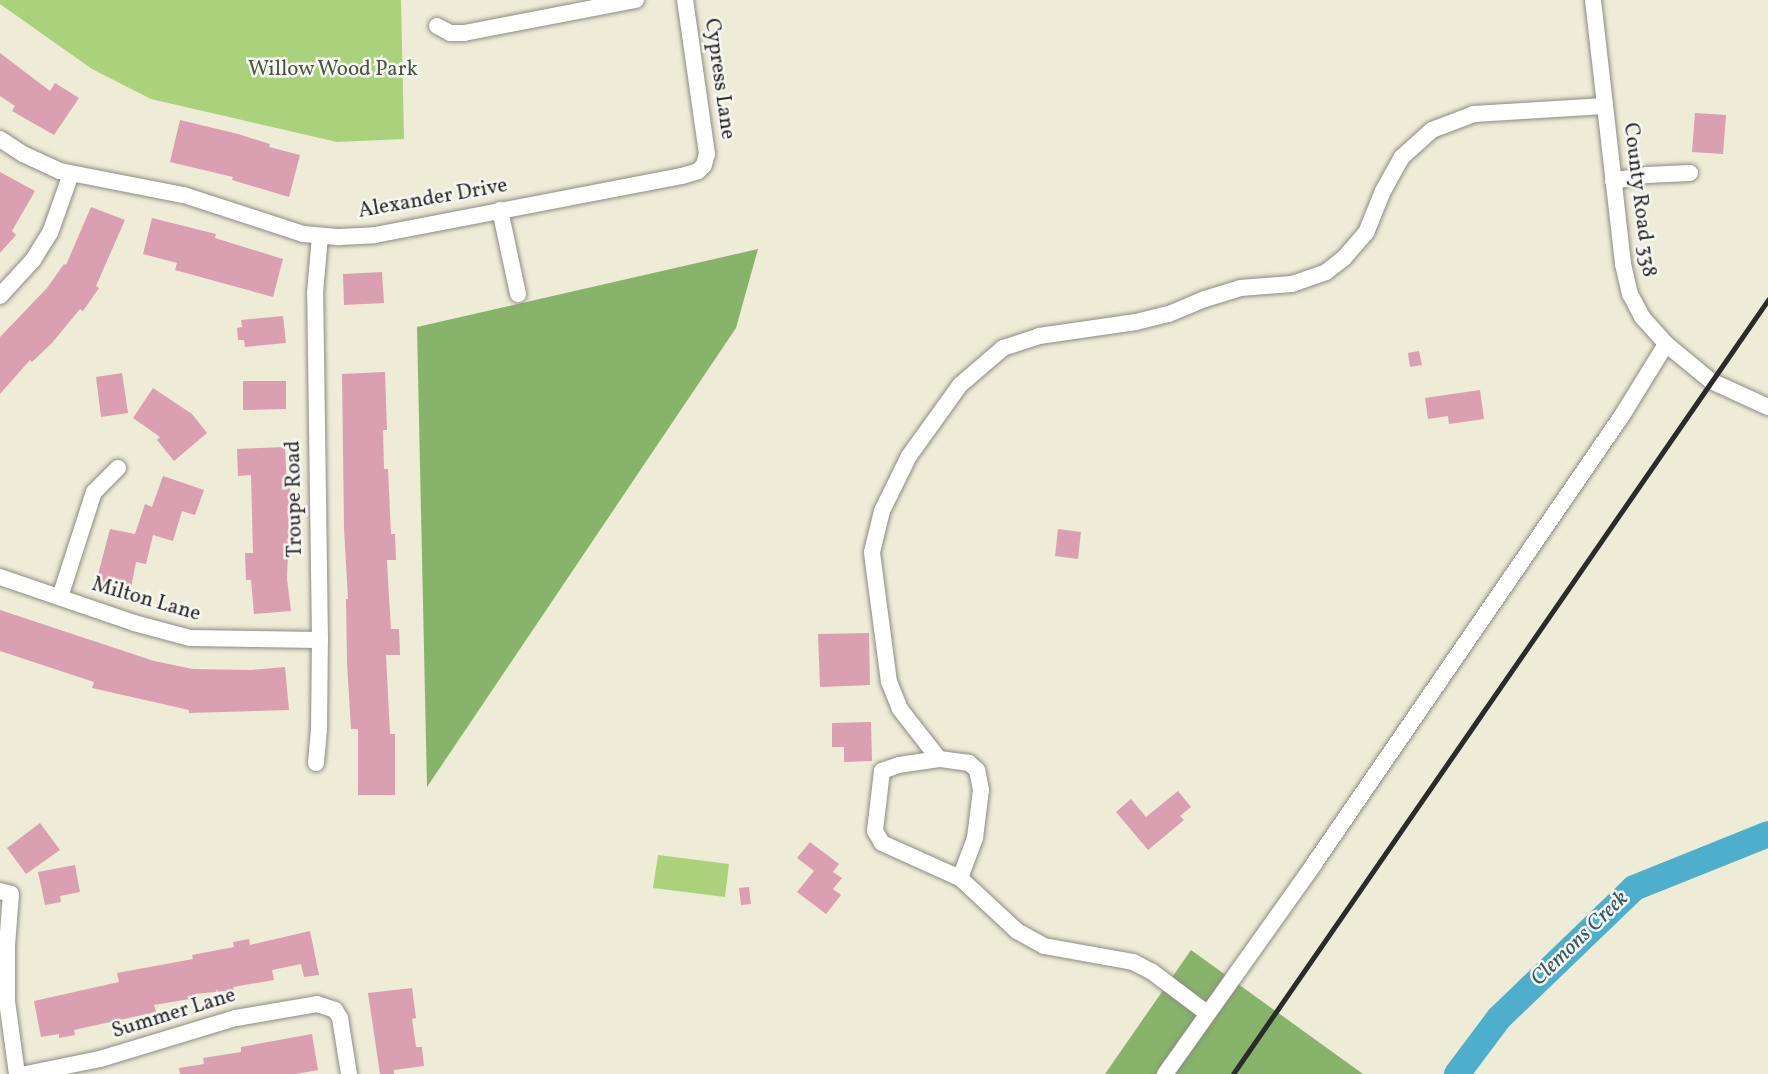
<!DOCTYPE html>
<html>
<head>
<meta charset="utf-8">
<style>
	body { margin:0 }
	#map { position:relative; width:1768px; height:1074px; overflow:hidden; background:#eeebd7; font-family:Vollkorn,serif }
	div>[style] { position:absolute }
	.green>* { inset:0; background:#aad17b }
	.forest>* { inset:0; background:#87b36b }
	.river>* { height:26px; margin:-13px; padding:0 13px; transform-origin:13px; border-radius:13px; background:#4dafcc }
	.building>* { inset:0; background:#da9fb0 }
	.roads { filter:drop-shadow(0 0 2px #8c8b81) drop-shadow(0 0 2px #8c8b81) }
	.minor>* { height:16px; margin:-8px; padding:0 8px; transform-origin:8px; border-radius:8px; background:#fff }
	.rail>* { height:4.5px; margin:-2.25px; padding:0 2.25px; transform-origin:2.25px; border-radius:2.25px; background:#2b2b2b }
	span { translate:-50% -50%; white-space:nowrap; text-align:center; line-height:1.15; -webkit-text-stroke:5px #f6f6f2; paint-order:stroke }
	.park-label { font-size:21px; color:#4b543f }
	.street-label { font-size:21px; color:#2b2b2b }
	.water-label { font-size:22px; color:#375963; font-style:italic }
</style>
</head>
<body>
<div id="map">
	<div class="green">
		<div style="clip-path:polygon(0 0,401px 0,404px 139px,337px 142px,151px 99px,92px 69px,0 4px)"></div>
		<div style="clip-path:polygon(658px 855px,729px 864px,725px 897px,653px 888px)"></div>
	</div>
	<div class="forest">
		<div style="clip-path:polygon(758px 249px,736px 328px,427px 787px,417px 327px)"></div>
		<div style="clip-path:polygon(1191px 950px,1363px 1074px,1105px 1074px)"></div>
	</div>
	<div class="river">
		<div style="left:1457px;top:1074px;width:70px;rotate:-53.1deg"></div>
		<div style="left:1499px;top:1018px;width:187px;rotate:-43.9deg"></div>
		<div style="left:1634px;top:888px;width:144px;rotate:-21.9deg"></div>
	</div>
	<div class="building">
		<div style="clip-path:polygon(0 53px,50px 91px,55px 83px,79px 98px,54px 135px,12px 111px,15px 106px,0 96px)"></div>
		<div style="clip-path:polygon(1695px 113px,1726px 115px,1723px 154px,1692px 152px)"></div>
		<div style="clip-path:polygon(180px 120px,238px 134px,270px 144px,269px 147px,300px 155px,289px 197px,232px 180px,233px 177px,170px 162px)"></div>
		<div style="clip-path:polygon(0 172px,35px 191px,12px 231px,16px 235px,0 253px)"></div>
		<div style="clip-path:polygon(91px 207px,125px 220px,96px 286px,99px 288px,83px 311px,80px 309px,52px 343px,32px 362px,30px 360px,0 394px,0 337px,47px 288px,64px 264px,66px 265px)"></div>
		<div style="clip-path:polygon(152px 218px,216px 234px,215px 238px,283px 259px,273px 297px,175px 270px,177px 263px,143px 254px)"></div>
		<div style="clip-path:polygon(382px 272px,384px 303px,344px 305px,343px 274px)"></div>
		<div style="clip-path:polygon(283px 316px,286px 343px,245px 347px,244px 340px,238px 340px,237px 328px,242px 327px,241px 320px)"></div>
		<div style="clip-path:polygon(1419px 351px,1422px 365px,1410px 367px,1408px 353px)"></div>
		<div style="clip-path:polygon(385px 372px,387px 430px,383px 430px,384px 469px,388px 469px,391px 534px,395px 534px,396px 560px,387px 560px,389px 598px,391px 629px,399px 629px,400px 655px,386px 655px,390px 734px,395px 734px,395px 795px,358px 795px,358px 729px,351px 729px,347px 663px,346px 599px,348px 599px,344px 528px,342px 374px)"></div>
		<div style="clip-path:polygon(122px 373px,128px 413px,101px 417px,96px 377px)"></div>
		<div style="clip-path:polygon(243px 381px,286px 381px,286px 409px,243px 410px)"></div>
		<div style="clip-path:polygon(153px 388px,192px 414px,207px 433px,174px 461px,157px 440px,160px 437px,133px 418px)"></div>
		<div style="clip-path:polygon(1480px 390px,1484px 419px,1449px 424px,1448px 416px,1428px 419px,1425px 398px)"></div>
		<div style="clip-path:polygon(285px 447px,287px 487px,290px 487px,287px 579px,291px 611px,254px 614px,251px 580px,246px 580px,245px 553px,253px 553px,251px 475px,238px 476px,237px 449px)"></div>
		<div style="clip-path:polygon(163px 476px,204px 490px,195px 515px,182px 511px,173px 541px,153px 535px,146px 564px,136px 562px,130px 593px,95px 586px,110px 529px,135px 534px,145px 504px,152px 507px)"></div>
		<div style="clip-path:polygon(1058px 529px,1081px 532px,1078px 559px,1055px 556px)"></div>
		<div style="clip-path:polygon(0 610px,154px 661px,193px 669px,251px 670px,285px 667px,289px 710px,189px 713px,189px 710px,92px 688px,94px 682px,0 651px)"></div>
		<div style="clip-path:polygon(869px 633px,870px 685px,820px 687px,818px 634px)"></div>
		<div style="clip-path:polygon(871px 722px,872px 761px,844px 762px,844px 747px,832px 747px,832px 723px)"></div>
		<div style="clip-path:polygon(1178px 791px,1191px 807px,1180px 816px,1184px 820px,1148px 850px,1116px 812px,1131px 799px,1146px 817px)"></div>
		<div style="clip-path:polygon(40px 823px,60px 850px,26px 874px,7px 848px)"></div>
		<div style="clip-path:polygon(810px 842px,839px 864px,833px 872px,842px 878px,833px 889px,841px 895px,826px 914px,797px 892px,814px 871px,797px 858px)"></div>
		<div style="clip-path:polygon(75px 865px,80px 892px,60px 896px,61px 902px,45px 905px,38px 872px)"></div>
		<div style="clip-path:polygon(749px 887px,751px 904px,741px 905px,739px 888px)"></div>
		<div style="clip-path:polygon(310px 931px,319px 975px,304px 977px,301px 964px,272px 970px,274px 980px,233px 987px,234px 990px,195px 994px,196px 998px,154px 1005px,156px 1012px,74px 1030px,75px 1035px,59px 1038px,59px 1034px,41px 1037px,34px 1001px,119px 982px,117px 973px,193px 959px,192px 955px,234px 947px,233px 942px,249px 939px,250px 945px)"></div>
		<div style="clip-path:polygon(412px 988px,416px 1018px,412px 1019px,416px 1047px,422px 1047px,424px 1066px,394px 1070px,394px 1074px,380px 1074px,368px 993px)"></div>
		<div style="clip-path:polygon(312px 1034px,318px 1070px,296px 1074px,180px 1074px,179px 1068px,204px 1064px,203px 1058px,241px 1052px,241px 1047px)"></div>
	</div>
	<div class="roads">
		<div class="minor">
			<div style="left:1593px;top:0;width:266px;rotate:83.5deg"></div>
			<div style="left:1623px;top:264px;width:31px;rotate:77deg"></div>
			<div style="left:1630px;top:294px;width:26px;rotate:62deg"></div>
			<div style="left:1642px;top:317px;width:36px;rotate:48deg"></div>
			<div style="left:1666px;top:344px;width:58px;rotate:39.4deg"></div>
			<div style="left:1711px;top:381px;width:63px;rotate:24.5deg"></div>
			<div style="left:437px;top:26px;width:15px;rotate:28deg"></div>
			<div style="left:450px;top:33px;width:14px"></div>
			<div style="left:464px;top:33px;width:175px;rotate:-10.9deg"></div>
			<div style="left:0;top:139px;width:27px;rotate:33deg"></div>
			<div style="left:23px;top:154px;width:41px;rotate:24.7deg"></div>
			<div style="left:60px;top:171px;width:126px;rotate:11deg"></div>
			<div style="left:184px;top:195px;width:125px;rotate:18.1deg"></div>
			<div style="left:303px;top:234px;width:37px;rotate:5deg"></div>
			<div style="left:340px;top:237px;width:35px;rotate:-3deg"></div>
			<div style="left:375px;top:235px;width:313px;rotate:-10.9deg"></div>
			<div style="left:682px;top:176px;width:17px;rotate:-17deg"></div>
			<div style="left:698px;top:171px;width:8px;rotate:-45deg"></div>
			<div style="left:704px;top:165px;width:11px;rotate:-75deg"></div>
			<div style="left:707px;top:154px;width:156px;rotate:-98.1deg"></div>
			<div style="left:1613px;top:181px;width:35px;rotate:-10deg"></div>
			<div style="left:1647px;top:175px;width:43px;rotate:-2.7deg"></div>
			<div style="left:500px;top:210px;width:86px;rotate:77.9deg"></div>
			<div style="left:0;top:296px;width:49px;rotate:-47.5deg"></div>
			<div style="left:33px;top:260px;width:32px;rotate:-58deg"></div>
			<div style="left:50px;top:233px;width:63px;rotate:-70.4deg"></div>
			<div style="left:0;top:577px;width:142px;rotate:18.9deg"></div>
			<div style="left:134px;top:623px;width:58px;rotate:15deg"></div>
			<div style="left:190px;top:638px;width:130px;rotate:0.9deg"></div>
			<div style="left:60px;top:597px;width:110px;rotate:-72.1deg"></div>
			<div style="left:94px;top:492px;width:34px;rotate:-45deg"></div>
			<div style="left:939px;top:759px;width:63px;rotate:-128deg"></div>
			<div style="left:900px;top:709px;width:29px;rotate:-112deg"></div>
			<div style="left:889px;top:682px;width:131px;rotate:-97.5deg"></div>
			<div style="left:872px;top:552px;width:42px;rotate:-76.3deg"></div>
			<div style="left:882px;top:511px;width:61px;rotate:-63.9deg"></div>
			<div style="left:909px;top:456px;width:87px;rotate:-54.3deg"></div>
			<div style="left:960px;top:385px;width:57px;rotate:-40.7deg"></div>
			<div style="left:1003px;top:348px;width:38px;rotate:-18deg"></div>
			<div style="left:1039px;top:336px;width:98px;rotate:-8.2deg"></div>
			<div style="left:1136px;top:322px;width:34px;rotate:-14deg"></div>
			<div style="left:1169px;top:314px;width:39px;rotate:-23deg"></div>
			<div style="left:1205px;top:299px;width:37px;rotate:-17deg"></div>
			<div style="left:1240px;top:288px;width:52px;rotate:-4.4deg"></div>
			<div style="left:1292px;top:284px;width:36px;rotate:-19deg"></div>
			<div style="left:1326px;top:272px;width:23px;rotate:-38deg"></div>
			<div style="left:1344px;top:258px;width:33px;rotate:-49deg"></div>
			<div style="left:1366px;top:233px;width:45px;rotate:-68deg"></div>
			<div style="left:1383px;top:191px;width:39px;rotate:-61deg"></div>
			<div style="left:1402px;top:157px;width:40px;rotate:-42deg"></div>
			<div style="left:1432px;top:130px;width:45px;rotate:-20.9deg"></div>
			<div style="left:1474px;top:114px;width:131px;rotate:-3.5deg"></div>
			<div style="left:316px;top:763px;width:32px;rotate:-85deg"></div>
			<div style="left:319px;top:731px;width:91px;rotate:-89.4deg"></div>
			<div style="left:320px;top:640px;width:347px;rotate:-90.8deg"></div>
			<div style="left:315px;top:293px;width:57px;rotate:-85deg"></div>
			<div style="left:960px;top:878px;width:43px;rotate:-69.4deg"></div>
			<div style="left:975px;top:838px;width:48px;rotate:-82.9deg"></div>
			<div style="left:981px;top:790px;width:20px;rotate:-101deg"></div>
			<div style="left:977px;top:770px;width:11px;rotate:-139deg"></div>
			<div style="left:969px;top:763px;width:30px;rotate:-172deg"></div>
			<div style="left:939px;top:759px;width:40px;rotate:171.5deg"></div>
			<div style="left:899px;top:765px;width:18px;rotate:161deg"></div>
			<div style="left:882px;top:771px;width:60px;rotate:96.7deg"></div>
			<div style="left:875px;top:831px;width:14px;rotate:60deg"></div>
			<div style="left:882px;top:843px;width:85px;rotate:24.2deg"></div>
			<div style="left:960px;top:878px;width:78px;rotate:42.9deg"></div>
			<div style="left:1017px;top:931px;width:31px;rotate:29deg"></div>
			<div style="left:1044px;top:946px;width:90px;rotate:10.2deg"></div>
			<div style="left:1133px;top:962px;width:20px;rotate:27deg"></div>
			<div style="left:1151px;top:971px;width:70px;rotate:36.9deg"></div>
			<div style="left:0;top:891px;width:11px;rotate:15deg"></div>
			<div style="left:11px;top:894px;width:52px;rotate:94.4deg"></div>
			<div style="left:7px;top:946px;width:55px;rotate:90deg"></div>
			<div style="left:7px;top:1001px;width:74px;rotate:82.2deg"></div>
			<div style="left:26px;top:1074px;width:76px;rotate:-11.5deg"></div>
			<div style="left:100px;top:1059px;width:142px;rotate:-16.8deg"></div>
			<div style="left:236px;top:1018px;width:82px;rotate:-9.8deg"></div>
			<div style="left:317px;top:1004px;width:19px;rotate:18deg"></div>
			<div style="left:335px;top:1010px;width:9px;rotate:58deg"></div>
			<div style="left:340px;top:1018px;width:57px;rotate:80.9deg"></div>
			<div style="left:1165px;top:1074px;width:257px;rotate:-54.6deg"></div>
			<div style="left:1314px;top:864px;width:546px;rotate:-55.52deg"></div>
			<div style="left:1623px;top:414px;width:82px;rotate:-58.4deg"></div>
		</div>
	</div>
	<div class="rail">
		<div style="left:1233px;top:1074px;width:941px;rotate:-55.35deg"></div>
	</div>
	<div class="park-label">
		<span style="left:333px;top:70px">Willow Wood Park</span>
	</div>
	<div class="street-label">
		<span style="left:719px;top:79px;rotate:82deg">Cypress Lane</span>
		<span style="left:433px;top:199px;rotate:-10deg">Alexander Drive</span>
		<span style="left:1639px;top:200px;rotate:83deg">County Road 338</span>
		<span style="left:295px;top:499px;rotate:-91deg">Troupe Road</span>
		<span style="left:146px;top:600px;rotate:16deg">Milton Lane</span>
		<span style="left:174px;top:1014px;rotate:-17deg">Summer Lane</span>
	</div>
	<div class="water-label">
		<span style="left:1580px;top:939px;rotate:-44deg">Clemons Creek</span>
	</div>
</div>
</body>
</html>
